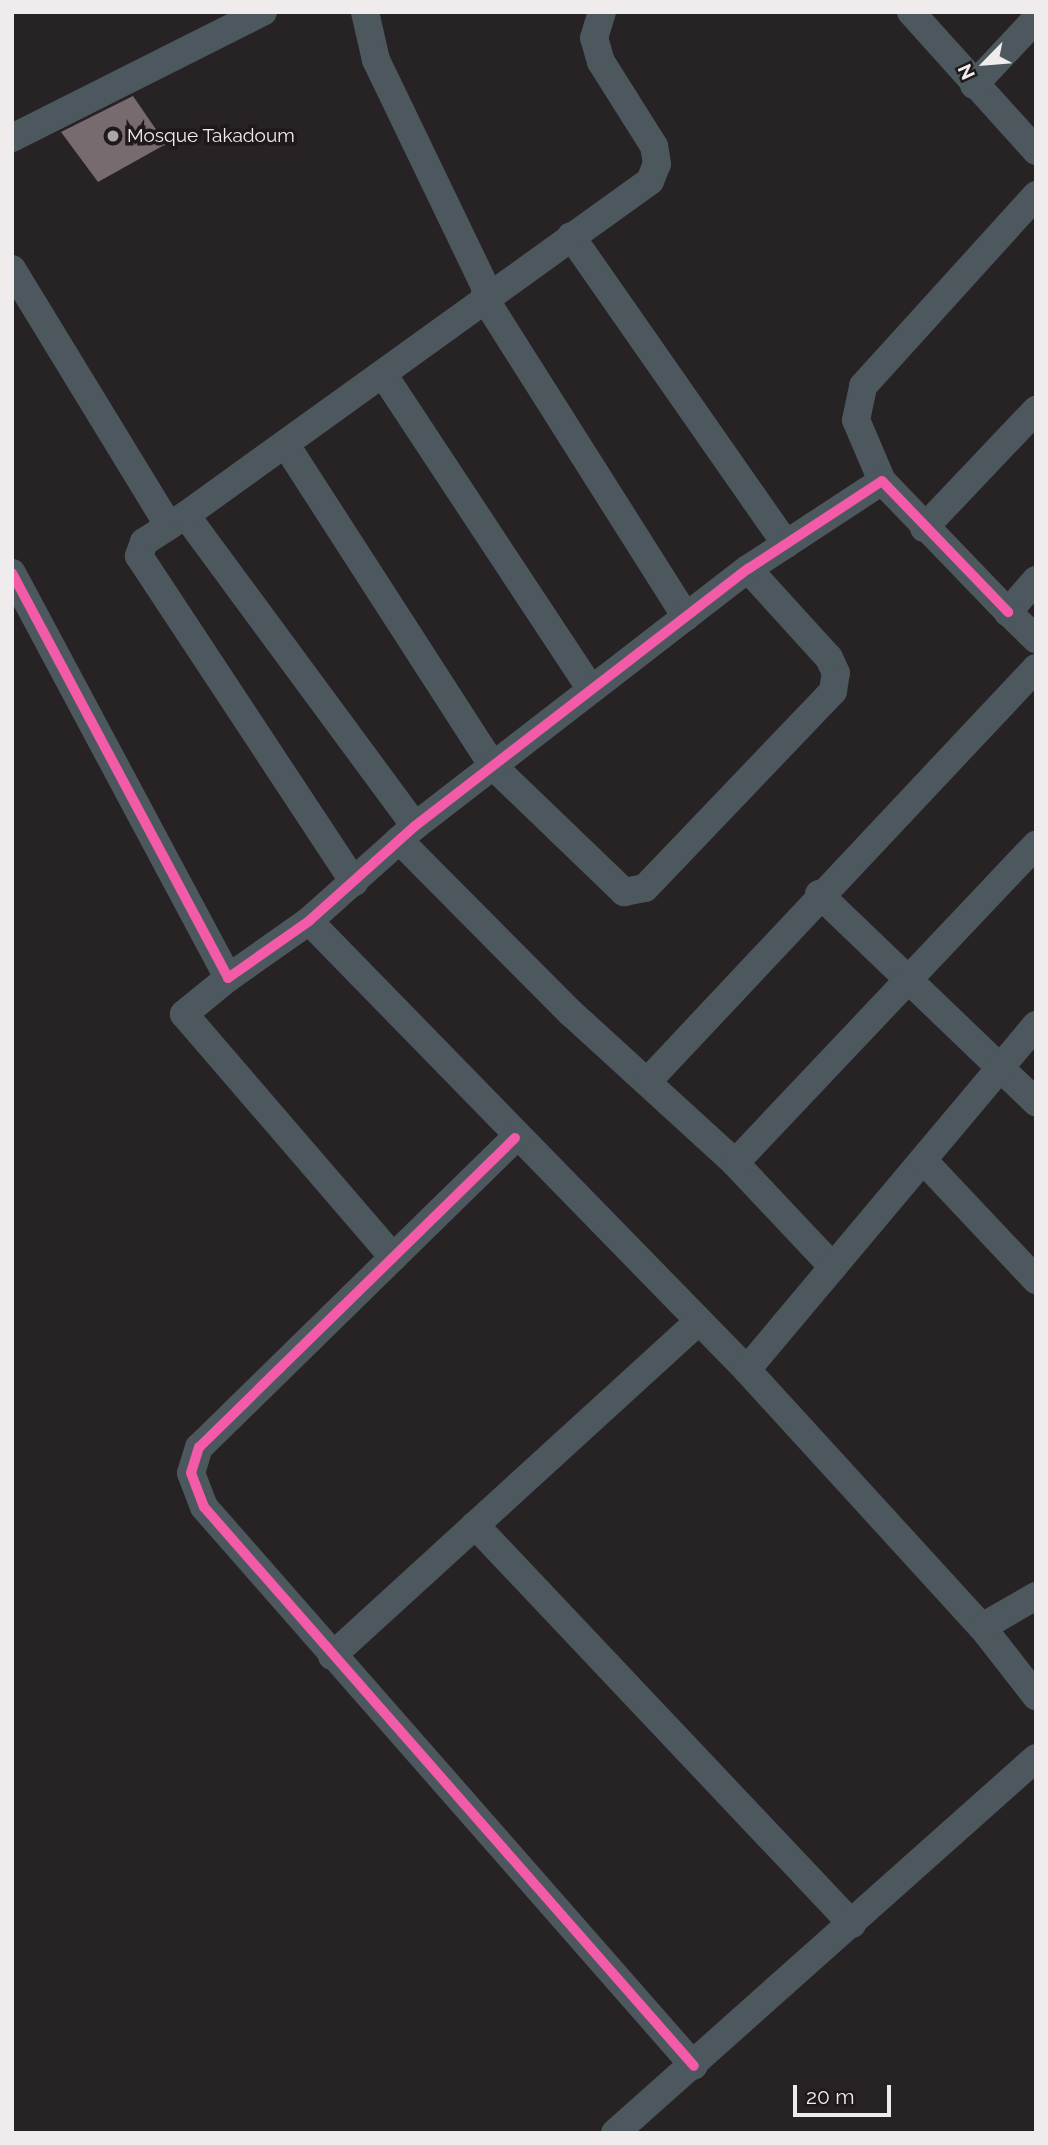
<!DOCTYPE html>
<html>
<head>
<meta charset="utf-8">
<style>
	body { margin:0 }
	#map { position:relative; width:1048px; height:2145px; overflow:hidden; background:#272325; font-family:Raleway,sans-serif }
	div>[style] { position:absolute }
	.building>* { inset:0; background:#776b70 }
	.minor>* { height:28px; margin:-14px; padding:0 14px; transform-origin:14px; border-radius:14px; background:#4c585e }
	.cycleway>* { height:10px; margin:-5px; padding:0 5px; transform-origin:5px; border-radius:5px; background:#f35aa7 }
	.dots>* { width:19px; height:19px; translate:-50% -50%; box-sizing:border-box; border:4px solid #1f191b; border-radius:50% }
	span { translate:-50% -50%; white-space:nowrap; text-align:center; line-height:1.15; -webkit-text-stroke:7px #1f191b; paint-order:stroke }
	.poi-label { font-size:19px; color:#f0eced }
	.left { translate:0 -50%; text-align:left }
	.frame { position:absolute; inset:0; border:14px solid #f0eced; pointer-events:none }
	.north { position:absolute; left:950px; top:28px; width:70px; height:70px; -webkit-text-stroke:5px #1f191b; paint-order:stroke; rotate:245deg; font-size:19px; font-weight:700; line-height:28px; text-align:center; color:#f0eced }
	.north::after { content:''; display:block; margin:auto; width:24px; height:32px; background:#f0eced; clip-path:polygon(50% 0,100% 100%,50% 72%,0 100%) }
	.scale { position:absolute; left:793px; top:2085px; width:98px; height:32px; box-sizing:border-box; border:4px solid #f0eced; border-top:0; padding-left:9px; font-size:21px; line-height:24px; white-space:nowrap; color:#f0eced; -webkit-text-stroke:5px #1f191b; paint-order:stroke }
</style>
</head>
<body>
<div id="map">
	<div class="building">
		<div style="clip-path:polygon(133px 96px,166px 144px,98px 182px,61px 132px)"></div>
	</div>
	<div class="minor">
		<div style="left:365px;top:12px;width:49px;rotate:77.1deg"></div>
		<div style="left:376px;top:60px;width:251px;rotate:64.3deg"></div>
		<div style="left:485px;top:286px;width:13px;rotate:90deg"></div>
		<div style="left:485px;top:299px;width:376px;rotate:57.7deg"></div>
		<div style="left:911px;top:12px;width:187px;rotate:48deg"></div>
		<div style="left:974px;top:85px;width:91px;rotate:-46.8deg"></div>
		<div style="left:12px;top:138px;width:281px;rotate:-26.7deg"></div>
		<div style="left:571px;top:236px;width:376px;rotate:55.1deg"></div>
		<div style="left:12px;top:269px;width:301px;rotate:58.6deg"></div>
		<div style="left:383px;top:374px;width:378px;rotate:56.6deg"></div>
		<div style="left:286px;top:445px;width:382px;rotate:57.2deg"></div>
		<div style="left:493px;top:766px;width:182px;rotate:43.9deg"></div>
		<div style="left:624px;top:892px;width:21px;rotate:-11deg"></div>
		<div style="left:645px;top:888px;width:272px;rotate:-46.3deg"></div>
		<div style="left:833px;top:691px;width:18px;rotate:-81deg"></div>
		<div style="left:836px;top:673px;width:17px;rotate:-115deg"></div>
		<div style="left:829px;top:658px;width:120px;rotate:-132.3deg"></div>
		<div style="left:882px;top:481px;width:66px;rotate:-113.1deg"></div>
		<div style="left:856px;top:420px;width:35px;rotate:-78deg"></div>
		<div style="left:863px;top:386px;width:258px;rotate:-47.8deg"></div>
		<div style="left:186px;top:515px;width:50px;rotate:147.3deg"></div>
		<div style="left:144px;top:542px;width:15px;rotate:110deg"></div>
		<div style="left:139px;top:556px;width:391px;rotate:56.6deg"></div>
		<div style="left:924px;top:528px;width:163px;rotate:-46.5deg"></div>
		<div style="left:12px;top:573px;width:459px;rotate:61.9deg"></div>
		<div style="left:228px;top:978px;width:99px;rotate:-35.1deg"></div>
		<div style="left:309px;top:921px;width:142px;rotate:-41.9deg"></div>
		<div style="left:415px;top:826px;width:421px;rotate:-37.7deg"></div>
		<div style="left:748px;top:569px;width:160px;rotate:-33.3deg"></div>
		<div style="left:882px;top:481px;width:182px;rotate:46.1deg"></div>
		<div style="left:1036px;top:580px;width:43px;rotate:131.2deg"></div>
		<div style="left:1008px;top:612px;width:39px;rotate:44deg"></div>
		<div style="left:415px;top:826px;width:386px;rotate:-126.4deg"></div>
		<div style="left:186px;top:515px;width:572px;rotate:-35.75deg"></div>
		<div style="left:650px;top:181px;width:18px;rotate:-68deg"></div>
		<div style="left:657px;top:164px;width:18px;rotate:-99deg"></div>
		<div style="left:654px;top:146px;width:99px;rotate:-122.2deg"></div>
		<div style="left:601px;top:62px;width:25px;rotate:-106deg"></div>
		<div style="left:594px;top:38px;width:27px;rotate:-73deg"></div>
		<div style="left:399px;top:840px;width:244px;rotate:45.2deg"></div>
		<div style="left:571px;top:1013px;width:222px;rotate:42.4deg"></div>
		<div style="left:735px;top:1163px;width:143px;rotate:46.7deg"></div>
		<div style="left:819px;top:894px;width:301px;rotate:43.8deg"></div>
		<div style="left:309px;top:921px;width:627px;rotate:45.71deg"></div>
		<div style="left:228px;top:978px;width:57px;rotate:140.7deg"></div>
		<div style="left:184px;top:1014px;width:321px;rotate:49.3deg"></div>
		<div style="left:1036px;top:1025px;width:450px;rotate:130deg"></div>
		<div style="left:747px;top:1370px;width:348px;rotate:47.6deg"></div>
		<div style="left:982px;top:1627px;width:88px;rotate:52deg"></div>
		<div style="left:647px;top:1082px;width:568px;rotate:-46.78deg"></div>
		<div style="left:515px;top:1138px;width:442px;rotate:135.6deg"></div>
		<div style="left:199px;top:1447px;width:27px;rotate:107deg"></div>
		<div style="left:191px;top:1473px;width:36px;rotate:69deg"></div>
		<div style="left:204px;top:1507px;width:743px;rotate:48.76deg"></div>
		<div style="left:923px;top:1160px;width:165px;rotate:46.7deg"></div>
		<div style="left:735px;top:1163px;width:438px;rotate:-46.6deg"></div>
		<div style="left:475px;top:1525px;width:549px;rotate:46.62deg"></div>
		<div style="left:982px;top:1627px;width:62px;rotate:-29.9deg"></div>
		<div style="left:332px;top:1656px;width:495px;rotate:-42.4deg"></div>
		<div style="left:615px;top:2133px;width:564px;rotate:-41.69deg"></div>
	</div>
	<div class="cycleway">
		<div style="left:12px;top:573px;width:459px;rotate:61.9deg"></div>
		<div style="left:228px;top:978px;width:99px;rotate:-35.1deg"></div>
		<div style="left:309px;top:921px;width:142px;rotate:-41.9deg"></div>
		<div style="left:415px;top:826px;width:421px;rotate:-37.7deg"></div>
		<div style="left:748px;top:569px;width:160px;rotate:-33.3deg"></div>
		<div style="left:882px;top:481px;width:182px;rotate:46.1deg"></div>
		<div style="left:515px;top:1138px;width:442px;rotate:135.6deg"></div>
		<div style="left:199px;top:1447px;width:27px;rotate:107deg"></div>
		<div style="left:191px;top:1473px;width:36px;rotate:69deg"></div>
		<div style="left:204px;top:1507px;width:743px;rotate:48.76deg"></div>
	</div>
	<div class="dots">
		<div style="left:113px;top:136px;background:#aaa6a7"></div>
	</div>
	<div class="poi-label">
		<span class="left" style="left:127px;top:136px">Mosque Takadoum</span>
	</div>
	<div class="frame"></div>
	<div class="north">N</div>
	<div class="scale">20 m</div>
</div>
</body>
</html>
